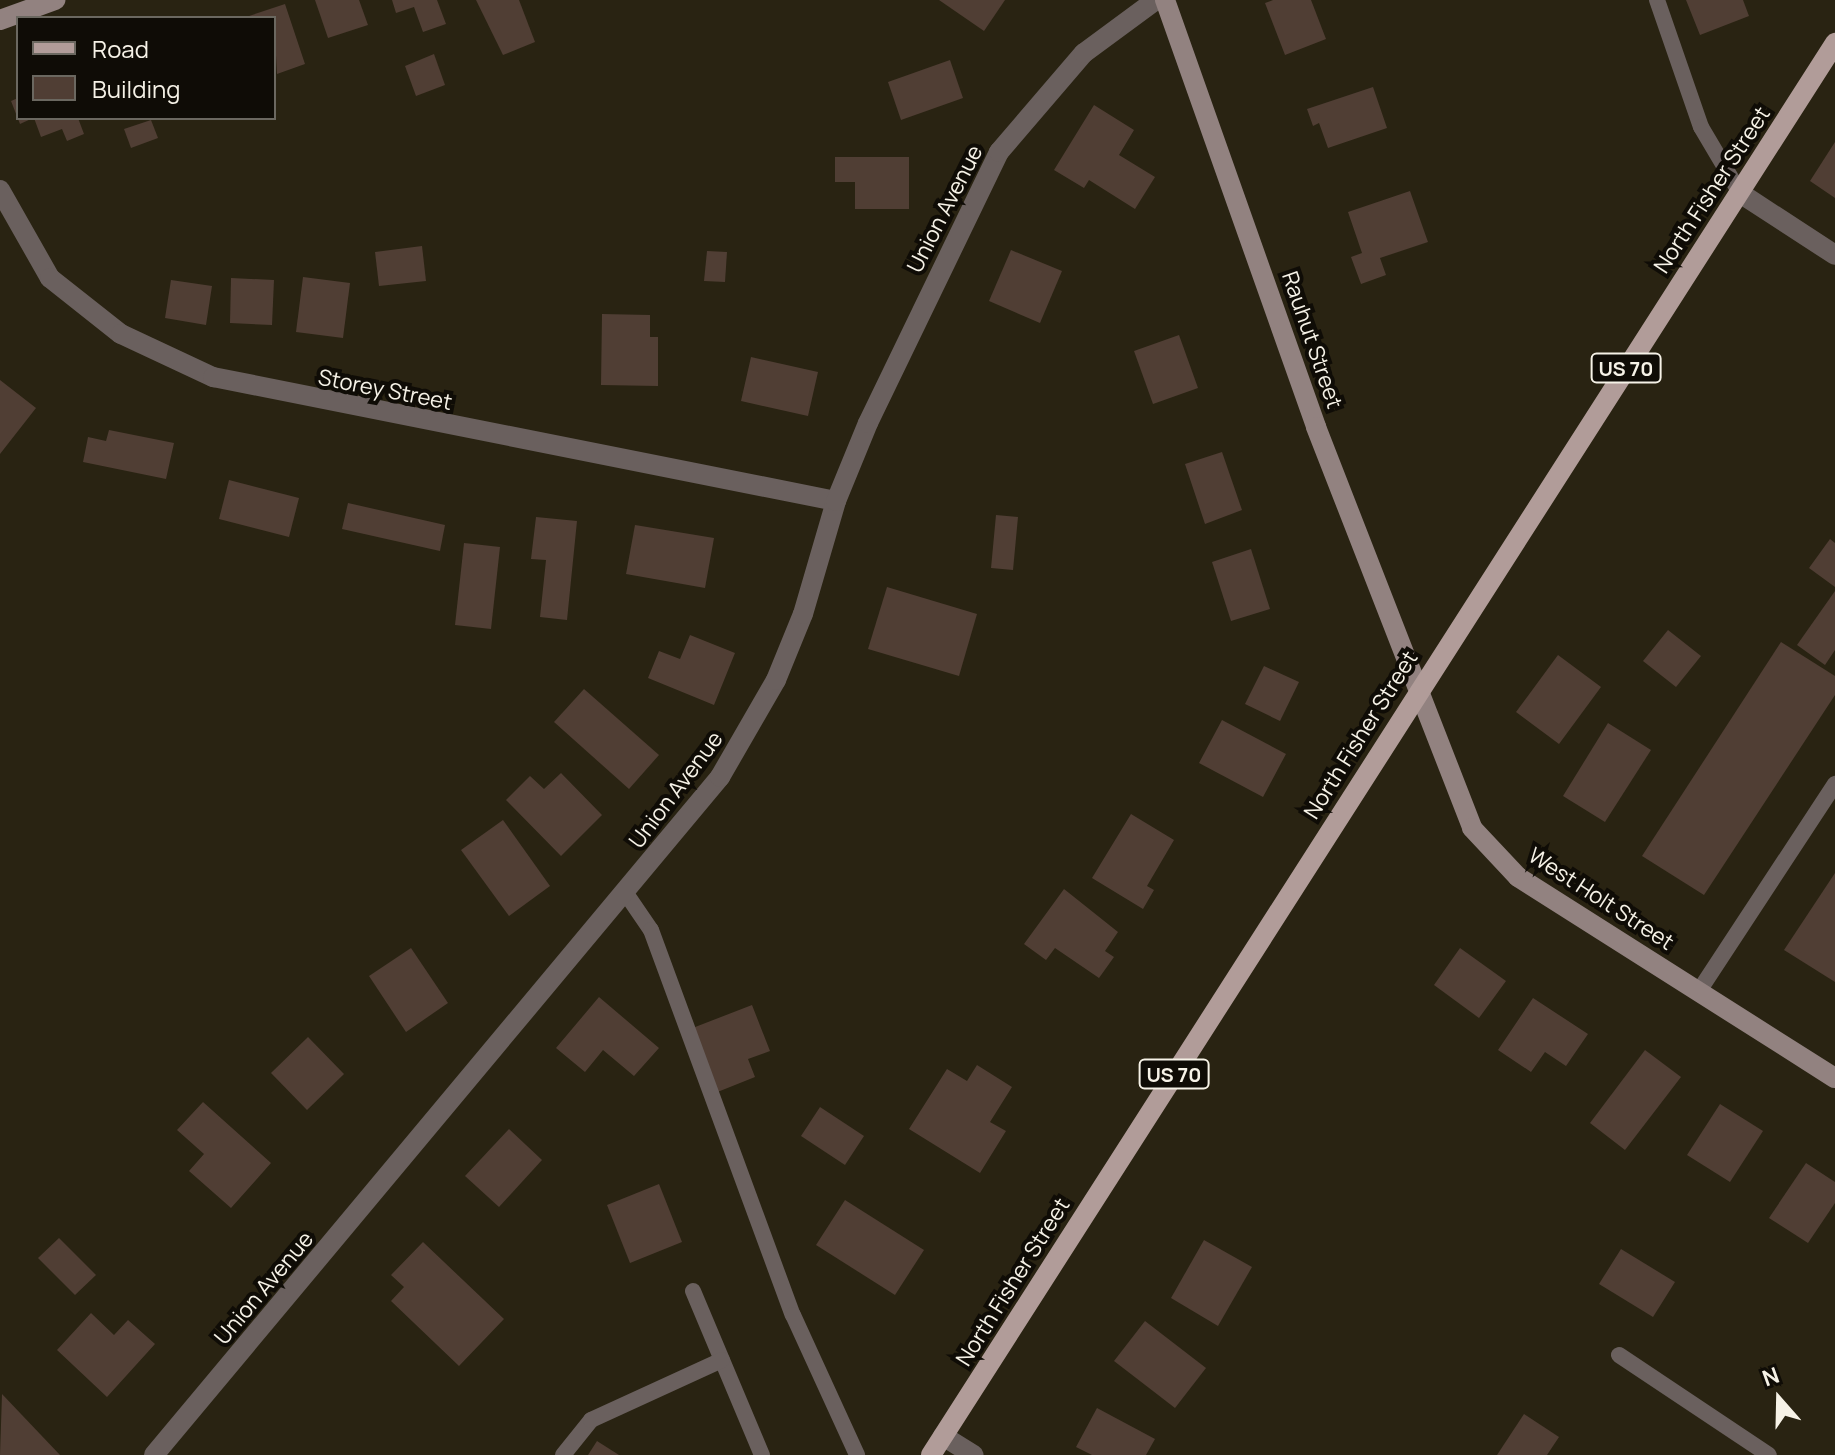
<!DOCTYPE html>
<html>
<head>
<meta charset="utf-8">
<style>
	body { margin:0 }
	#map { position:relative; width:1835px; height:1455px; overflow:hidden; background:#292312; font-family:Manrope,sans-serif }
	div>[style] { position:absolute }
	.building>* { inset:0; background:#503e34 }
	.lane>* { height:16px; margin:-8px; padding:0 8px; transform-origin:8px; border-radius:8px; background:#6a605e }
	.street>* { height:20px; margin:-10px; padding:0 10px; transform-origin:10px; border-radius:10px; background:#6a605e }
	.secondary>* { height:20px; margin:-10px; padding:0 10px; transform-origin:10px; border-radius:10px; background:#928280 }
	.primary>* { height:20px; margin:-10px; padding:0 10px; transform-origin:10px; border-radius:10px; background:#b19c99 }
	span { translate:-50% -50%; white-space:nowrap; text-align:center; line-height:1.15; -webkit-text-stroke:8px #0f0c06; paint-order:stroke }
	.shield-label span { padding:2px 6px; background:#0f0c06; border:2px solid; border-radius:6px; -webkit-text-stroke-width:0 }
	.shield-label { font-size:20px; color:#f6f2e7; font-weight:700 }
	.street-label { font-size:22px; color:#f6f2e7 }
	.legend { position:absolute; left:16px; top:16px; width:260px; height:104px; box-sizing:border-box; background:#0f0c06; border:2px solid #6b6860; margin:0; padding:10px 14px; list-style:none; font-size:24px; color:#f6f2e7 }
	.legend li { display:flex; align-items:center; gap:16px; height:40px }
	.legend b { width:40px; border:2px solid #6b6860 }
	.north { position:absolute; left:1739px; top:1359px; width:80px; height:80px; -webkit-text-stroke:6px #0f0c06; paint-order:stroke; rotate:340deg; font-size:22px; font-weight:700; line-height:32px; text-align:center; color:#f6f2e7 }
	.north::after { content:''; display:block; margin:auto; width:28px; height:36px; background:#f6f2e7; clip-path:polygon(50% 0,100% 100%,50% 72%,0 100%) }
</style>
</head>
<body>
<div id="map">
	<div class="building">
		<div style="clip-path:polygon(315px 0,359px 0,368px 25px,328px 38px)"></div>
		<div style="clip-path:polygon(392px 0,437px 0,446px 24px,423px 32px,414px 7px,396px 13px)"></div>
		<div style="clip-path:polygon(476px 0,519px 0,535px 42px,503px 55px)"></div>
		<div style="clip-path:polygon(939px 0,1005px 0,984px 31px)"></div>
		<div style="clip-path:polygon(1273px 0,1311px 0,1326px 39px,1285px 55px,1265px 3px)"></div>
		<div style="clip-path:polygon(1686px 0,1743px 0,1749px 16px,1700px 35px)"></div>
		<div style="clip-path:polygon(285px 4px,305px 64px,277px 74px,274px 18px,246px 17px)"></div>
		<div style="clip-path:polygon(434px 54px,445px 85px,416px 96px,405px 66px)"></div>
		<div style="clip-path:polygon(950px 60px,963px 98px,901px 120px,888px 82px)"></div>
		<div style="clip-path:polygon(1373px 87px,1387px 128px,1328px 148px,1319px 123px,1313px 126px,1307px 109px)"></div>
		<div style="clip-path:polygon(18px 98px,18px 118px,33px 118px,20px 124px,11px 101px)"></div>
		<div style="clip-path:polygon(1094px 105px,1134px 130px,1119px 155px,1155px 177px,1135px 209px,1089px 180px,1084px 188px,1054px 170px)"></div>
		<div style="clip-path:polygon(34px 118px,78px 118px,84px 134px,67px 141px,62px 129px,41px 137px)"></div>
		<div style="clip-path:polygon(151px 120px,158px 138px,131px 148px,124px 129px)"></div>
		<div style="clip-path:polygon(1835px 142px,1835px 198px,1810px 181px)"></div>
		<div style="clip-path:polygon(835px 157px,909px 157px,909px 209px,855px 209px,855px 182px,835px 182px)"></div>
		<div style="clip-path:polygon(1410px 191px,1428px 242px,1380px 258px,1386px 275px,1361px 284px,1351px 257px,1362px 253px,1348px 212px)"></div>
		<div style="clip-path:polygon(422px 246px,426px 281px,379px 286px,375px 252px)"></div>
		<div style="clip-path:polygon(1011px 250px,1062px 271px,1040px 323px,989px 301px)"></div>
		<div style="clip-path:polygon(707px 251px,727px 252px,725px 282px,704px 281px)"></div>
		<div style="clip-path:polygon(303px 277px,350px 283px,343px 338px,296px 332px)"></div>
		<div style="clip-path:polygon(231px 278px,274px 280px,272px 325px,230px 323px)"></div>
		<div style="clip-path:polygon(171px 280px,212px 286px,206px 325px,165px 318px)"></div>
		<div style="clip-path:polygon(602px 314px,650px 315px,650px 337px,658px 337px,658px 386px,601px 385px)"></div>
		<div style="clip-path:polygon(1179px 335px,1198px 388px,1153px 404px,1134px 351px)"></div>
		<div style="clip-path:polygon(751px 357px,818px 372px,808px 416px,741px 401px)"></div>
		<div style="clip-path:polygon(0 380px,36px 408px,0 454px)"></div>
		<div style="clip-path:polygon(109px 430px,174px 443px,166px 479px,83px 462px,88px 437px,106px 441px)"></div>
		<div style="clip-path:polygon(1222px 452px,1242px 510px,1205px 524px,1185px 464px)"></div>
		<div style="clip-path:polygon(229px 480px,299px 498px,289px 537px,219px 519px)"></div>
		<div style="clip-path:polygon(348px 503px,445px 525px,440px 551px,342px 529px)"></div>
		<div style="clip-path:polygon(996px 515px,1018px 517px,1013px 570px,991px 568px)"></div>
		<div style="clip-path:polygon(536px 517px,577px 521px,567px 620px,540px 617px,546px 560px,531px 559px)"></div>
		<div style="clip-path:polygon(635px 525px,714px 538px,705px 588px,626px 574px)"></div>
		<div style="clip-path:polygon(1830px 539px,1835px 543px,1835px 587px,1809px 568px)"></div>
		<div style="clip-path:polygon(464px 543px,500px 547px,491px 629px,455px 625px)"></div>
		<div style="clip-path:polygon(1251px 549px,1270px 609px,1231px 621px,1212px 562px)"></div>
		<div style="clip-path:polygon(887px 587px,977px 614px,959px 676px,868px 649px)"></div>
		<div style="clip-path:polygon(1835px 591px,1835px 650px,1825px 665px,1797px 645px)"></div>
		<div style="clip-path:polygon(1668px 630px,1701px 656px,1676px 687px,1643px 661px)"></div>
		<div style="clip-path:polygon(690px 635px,735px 653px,714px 705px,648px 678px,659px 651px,680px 659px)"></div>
		<div style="clip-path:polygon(1781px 642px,1835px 676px,1835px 695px,1704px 895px,1642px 856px)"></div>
		<div style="clip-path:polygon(1558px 655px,1601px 687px,1559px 744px,1516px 712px)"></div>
		<div style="clip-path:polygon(1264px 666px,1299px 682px,1280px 721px,1245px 704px)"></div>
		<div style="clip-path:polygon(584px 689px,659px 755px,629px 789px,554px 722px)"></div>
		<div style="clip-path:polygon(1222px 720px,1286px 754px,1263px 797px,1199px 763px)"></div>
		<div style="clip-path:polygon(1608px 723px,1651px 750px,1605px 822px,1563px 796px)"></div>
		<div style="clip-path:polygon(561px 773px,602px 815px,561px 856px,506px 800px,530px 776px,544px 789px)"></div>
		<div style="clip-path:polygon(1131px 814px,1174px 840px,1147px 886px,1154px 890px,1143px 909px,1092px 878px)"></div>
		<div style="clip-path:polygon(503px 820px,550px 886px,509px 916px,461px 850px)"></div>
		<div style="clip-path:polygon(1835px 873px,1835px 982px,1784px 950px)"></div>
		<div style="clip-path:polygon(1064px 889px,1118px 932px,1105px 951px,1114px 957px,1099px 978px,1055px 948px,1046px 960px,1024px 944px)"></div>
		<div style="clip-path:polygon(411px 948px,448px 1003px,406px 1032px,369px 976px)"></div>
		<div style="clip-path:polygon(1460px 948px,1506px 981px,1479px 1018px,1434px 985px)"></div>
		<div style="clip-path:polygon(599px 997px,659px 1048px,634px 1076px,603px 1050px,585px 1072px,556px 1048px)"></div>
		<div style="clip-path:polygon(1533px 998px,1588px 1034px,1566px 1066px,1545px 1052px,1531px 1072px,1498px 1050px)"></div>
		<div style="clip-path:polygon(752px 1005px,770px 1051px,748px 1059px,755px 1077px,715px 1093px,690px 1029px)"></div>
		<div style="clip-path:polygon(308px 1037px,344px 1074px,307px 1110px,271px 1073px)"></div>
		<div style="clip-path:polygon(1645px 1050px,1681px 1077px,1625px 1150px,1590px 1123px)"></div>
		<div style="clip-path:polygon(977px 1065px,1012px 1087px,990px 1122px,1006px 1131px,980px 1173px,909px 1129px,947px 1069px,967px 1081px)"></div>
		<div style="clip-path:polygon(203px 1102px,271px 1163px,231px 1208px,189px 1171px,204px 1154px,177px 1130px)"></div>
		<div style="clip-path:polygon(1720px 1104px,1763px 1131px,1730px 1182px,1687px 1155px)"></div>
		<div style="clip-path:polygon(820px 1107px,864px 1136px,845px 1165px,801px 1136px)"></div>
		<div style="clip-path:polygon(509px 1129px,542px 1160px,499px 1207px,465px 1176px)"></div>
		<div style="clip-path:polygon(1806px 1163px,1835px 1182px,1835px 1203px,1808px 1243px,1769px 1218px)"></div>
		<div style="clip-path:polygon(659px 1184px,682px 1242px,630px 1263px,607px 1205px)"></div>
		<div style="clip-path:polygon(845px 1200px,924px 1250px,895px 1295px,816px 1245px)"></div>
		<div style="clip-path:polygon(59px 1238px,96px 1275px,75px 1295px,38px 1258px)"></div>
		<div style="clip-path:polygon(1204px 1240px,1252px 1267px,1218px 1326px,1171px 1298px)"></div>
		<div style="clip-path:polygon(423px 1242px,504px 1319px,459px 1366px,391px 1301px,404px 1287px,391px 1275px)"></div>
		<div style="clip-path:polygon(1621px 1249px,1675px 1282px,1653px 1317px,1599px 1284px)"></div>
		<div style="clip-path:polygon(91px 1313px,114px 1335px,128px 1320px,155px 1344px,107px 1397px,57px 1350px)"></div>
		<div style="clip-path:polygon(1145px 1321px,1206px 1368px,1175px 1408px,1114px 1361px)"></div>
		<div style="clip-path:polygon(2px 1394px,60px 1455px,0 1455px)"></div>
		<div style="clip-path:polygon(1097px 1408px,1155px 1439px,1146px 1455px,1092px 1455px,1076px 1447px)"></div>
		<div style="clip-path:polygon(1524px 1414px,1559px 1437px,1547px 1455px,1497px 1455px)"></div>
		<div style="clip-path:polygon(597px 1441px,619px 1455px,588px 1455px)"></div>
	</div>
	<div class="lane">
		<div style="left:1657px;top:0;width:134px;rotate:70.9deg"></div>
		<div style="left:1701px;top:127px;width:77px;rotate:59.4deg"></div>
		<div style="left:627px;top:895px;width:42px;rotate:55.6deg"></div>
		<div style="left:651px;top:930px;width:410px;rotate:69.8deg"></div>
		<div style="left:793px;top:1315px;width:154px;rotate:65.4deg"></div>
		<div style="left:1699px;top:991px;width:248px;rotate:-56.7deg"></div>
		<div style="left:693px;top:1291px;width:178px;rotate:67.2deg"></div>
		<div style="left:1619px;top:1355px;width:180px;rotate:33.7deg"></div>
		<div style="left:563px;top:1455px;width:45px;rotate:-51.3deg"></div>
		<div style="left:591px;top:1420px;width:144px;rotate:-24.6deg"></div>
	</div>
	<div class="street">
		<div style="left:0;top:190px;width:101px;rotate:60.4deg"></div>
		<div style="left:50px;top:278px;width:90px;rotate:38.3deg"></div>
		<div style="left:121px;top:334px;width:102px;rotate:25.1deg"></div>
		<div style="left:213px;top:377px;width:635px;rotate:11.26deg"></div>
		<div style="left:1740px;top:193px;width:113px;rotate:33.1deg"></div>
		<div style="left:943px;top:1436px;width:36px;rotate:32deg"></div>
		<div style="left:154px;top:1455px;width:883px;rotate:-50.14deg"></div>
		<div style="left:720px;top:777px;width:112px;rotate:-60deg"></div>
		<div style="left:776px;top:680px;width:71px;rotate:-67.8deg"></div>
		<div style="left:803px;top:614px;width:118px;rotate:-73.7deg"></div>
		<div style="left:836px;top:501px;width:84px;rotate:-67.7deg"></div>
		<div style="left:868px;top:423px;width:301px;rotate:-64.2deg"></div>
		<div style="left:999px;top:152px;width:130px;rotate:-49.4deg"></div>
		<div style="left:1084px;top:53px;width:89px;rotate:-36.4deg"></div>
	</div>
	<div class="secondary">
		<div style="left:1165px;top:0;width:453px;rotate:70.5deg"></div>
		<div style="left:1316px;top:427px;width:430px;rotate:68.7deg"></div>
		<div style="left:1472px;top:828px;width:67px;rotate:46.8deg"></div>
		<div style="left:1518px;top:877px;width:375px;rotate:32.4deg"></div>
		<div style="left:0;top:20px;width:59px;rotate:-20deg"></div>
	</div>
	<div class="primary">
		<div style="left:931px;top:1455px;width:1677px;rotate:-57.37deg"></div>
	</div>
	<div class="shield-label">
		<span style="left:1626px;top:368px">US 70</span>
		<span style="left:1174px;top:1074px">US 70</span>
	</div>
	<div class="street-label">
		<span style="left:1712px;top:190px;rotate:-57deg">North Fisher Street</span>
		<span style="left:945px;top:209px;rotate:-63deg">Union Avenue</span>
		<span style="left:1312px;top:340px;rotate:71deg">Rauhut Street</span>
		<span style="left:385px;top:390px;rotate:11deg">Storey Street</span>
		<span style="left:1361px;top:735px;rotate:-58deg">North Fisher Street</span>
		<span style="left:676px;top:790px;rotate:-53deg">Union Avenue</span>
		<span style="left:1601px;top:899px;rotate:33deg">West Holt Street</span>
		<span style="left:1013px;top:1282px;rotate:-58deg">North Fisher Street</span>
		<span style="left:264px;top:1288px;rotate:-50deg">Union Avenue</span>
	</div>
	<ul class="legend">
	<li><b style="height:10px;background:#b19c99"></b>Road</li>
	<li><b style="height:22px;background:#503e34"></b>Building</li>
	</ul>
	<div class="north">N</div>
</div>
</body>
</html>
